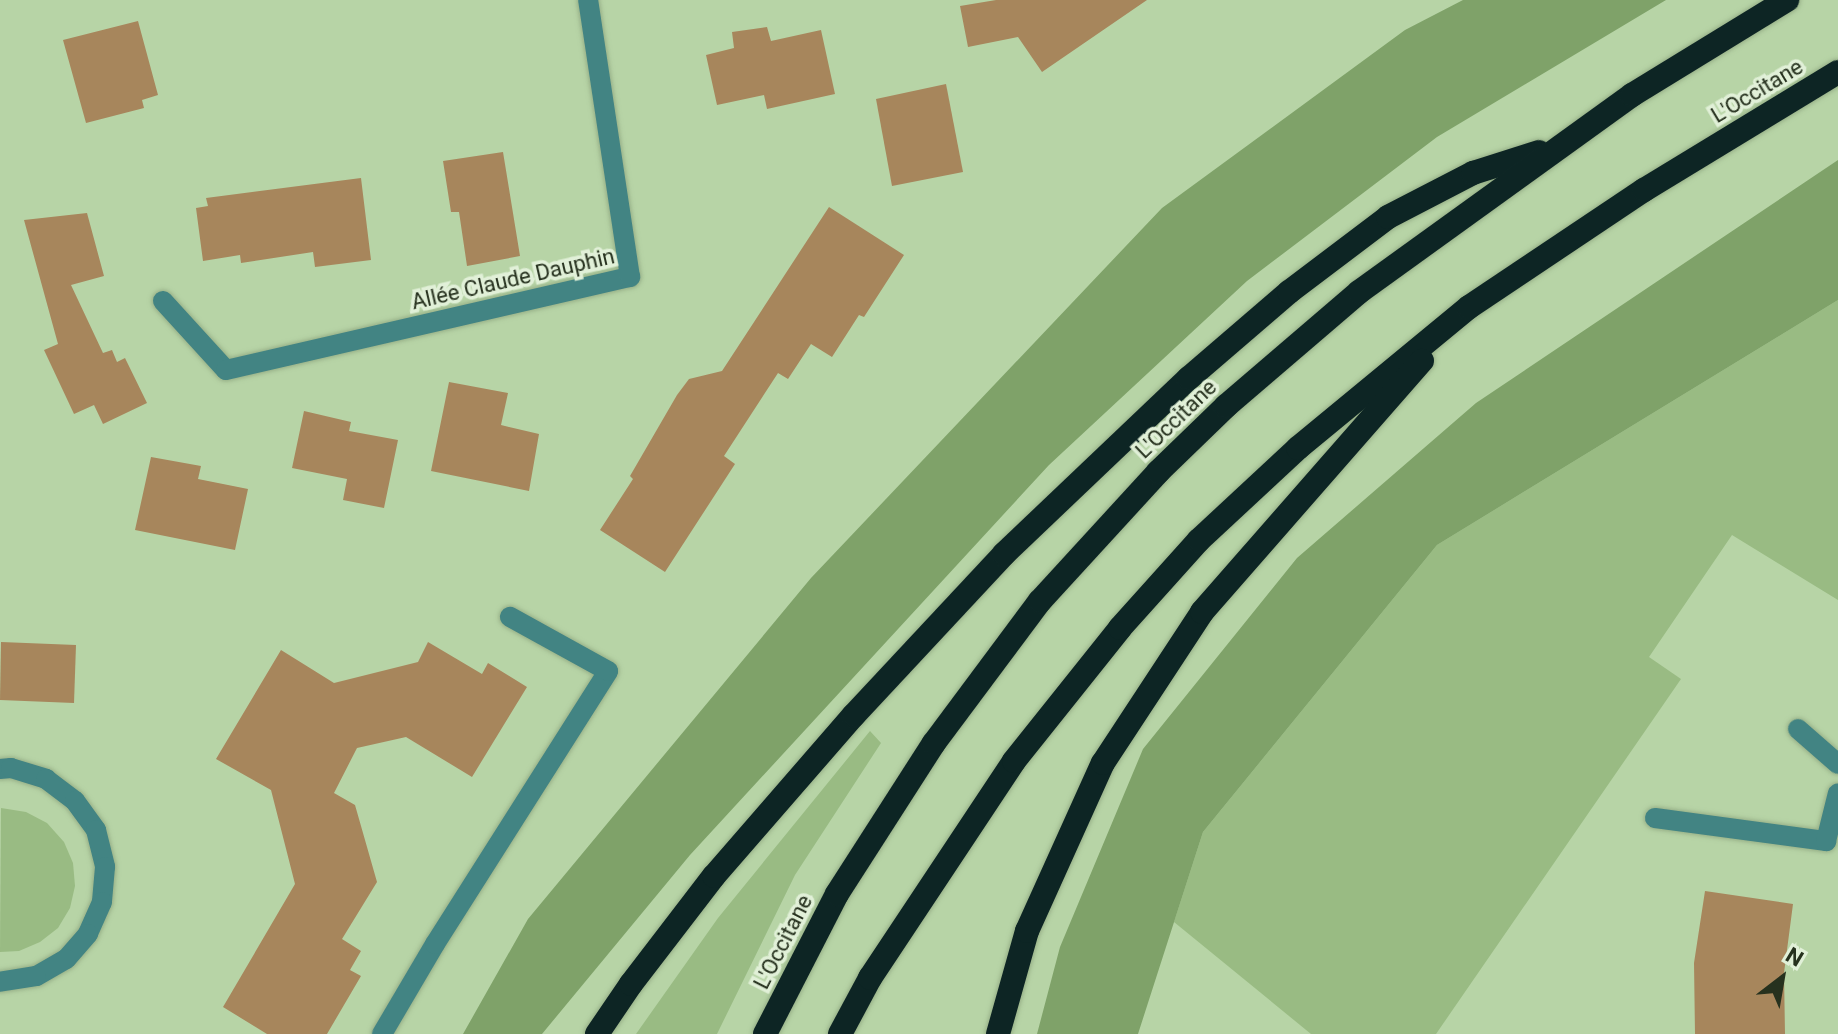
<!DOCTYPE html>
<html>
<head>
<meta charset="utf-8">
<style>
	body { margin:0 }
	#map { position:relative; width:1838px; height:1034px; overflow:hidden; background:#b7d4a6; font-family:Roboto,sans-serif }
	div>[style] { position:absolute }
	.green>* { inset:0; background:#99bb83 }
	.forest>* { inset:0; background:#7fa269 }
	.building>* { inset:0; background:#a7865c }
	.roads { filter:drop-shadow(0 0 2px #97b088) drop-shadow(0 0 2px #97b088) }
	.minor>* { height:20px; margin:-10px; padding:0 10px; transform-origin:10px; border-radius:10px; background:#428483 }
	.highway>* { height:24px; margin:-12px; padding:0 12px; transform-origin:12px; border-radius:12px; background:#0d2524 }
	span { translate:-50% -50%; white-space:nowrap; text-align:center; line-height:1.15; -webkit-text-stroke:7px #e1f0d8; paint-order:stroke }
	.street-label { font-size:22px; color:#26311e }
	.north { position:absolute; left:1742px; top:938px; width:80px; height:80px; -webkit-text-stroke:6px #e1f0d8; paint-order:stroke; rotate:31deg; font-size:22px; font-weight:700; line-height:32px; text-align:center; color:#26311e }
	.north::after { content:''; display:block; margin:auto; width:28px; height:36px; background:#26311e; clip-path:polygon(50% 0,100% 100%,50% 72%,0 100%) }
</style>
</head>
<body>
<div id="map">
	<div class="green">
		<div style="clip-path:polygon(1838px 300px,1838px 600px,1732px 535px,1649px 657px,1681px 679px,1436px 1034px,1311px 1034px,1174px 922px,1203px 832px,1437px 545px)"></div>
		<div style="clip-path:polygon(870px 731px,881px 743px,795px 875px,717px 1034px,636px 1034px,718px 918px)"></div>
		<div style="clip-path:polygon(1px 808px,26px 812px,47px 823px,64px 842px,73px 863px,75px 886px,70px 908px,58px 928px,40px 942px,19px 951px,0 952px)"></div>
	</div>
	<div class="forest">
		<div style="clip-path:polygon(1463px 0,1666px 0,1437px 137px,1247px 281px,1049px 465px,690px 855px,542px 1034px,463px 1034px,528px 919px,811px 578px,1162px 208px,1405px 30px)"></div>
		<div style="clip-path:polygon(1838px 160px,1838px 300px,1437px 545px,1203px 832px,1138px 1034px,1037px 1034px,1060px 947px,1143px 749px,1297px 558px,1476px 403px)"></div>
	</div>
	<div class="building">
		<div style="clip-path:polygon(996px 0,1147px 0,1042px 72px,1018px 37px,968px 47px,960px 6px)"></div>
		<div style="clip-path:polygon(138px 21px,158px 95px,142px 100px,144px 108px,86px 123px,63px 40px)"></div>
		<div style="clip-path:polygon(767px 27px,771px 41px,821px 30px,835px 94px,767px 109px,764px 95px,717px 105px,706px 55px,734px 48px,732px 32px)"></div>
		<div style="clip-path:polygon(946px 84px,963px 172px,892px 186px,876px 99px)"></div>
		<div style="clip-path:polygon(503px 152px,520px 256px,467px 266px,459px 212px,451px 212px,443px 161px)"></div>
		<div style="clip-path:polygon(361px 178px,371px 260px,315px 267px,313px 252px,241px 263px,240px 255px,203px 261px,196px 208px,208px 206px,206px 198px)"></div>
		<div style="clip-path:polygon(829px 207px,904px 255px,864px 317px,859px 315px,832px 357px,811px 344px,788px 379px,778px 373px,724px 456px,735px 464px,665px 572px,600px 530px,633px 479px,630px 476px,677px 395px,689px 379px,722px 371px)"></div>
		<div style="clip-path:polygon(87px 213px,104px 276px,71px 285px,103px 353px,112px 350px,117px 362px,125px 358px,147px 403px,103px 424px,94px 405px,74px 414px,44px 350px,58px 344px,24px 220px)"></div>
		<div style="clip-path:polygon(449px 382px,508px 393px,501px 425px,539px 434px,529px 491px,431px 471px)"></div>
		<div style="clip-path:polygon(304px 411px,351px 422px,349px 431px,398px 440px,384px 508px,343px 500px,347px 479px,292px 468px)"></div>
		<div style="clip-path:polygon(151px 457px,201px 466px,198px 479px,248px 489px,235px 550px,135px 530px)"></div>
		<div style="clip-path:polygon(1px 642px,76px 645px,74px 703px,0 700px)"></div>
		<div style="clip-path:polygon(428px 642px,482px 674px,488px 663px,527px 687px,472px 777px,406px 737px,357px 748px,334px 793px,355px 805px,377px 882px,342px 939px,361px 951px,350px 970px,361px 976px,327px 1034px,267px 1034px,223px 1007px,295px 884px,271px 790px,216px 759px,281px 650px,334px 683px,418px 662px)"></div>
		<div style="clip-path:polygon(1705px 891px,1793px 904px,1784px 973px,1785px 1034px,1695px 1034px,1694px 963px)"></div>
	</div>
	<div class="roads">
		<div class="minor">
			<div style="left:163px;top:301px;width:93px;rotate:47.6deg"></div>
			<div style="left:226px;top:370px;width:415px;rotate:-13deg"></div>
			<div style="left:630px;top:277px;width:280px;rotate:-98.6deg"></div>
			<div style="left:1798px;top:729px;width:53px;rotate:41.2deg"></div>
			<div style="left:0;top:769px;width:11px;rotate:-5deg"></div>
			<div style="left:11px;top:768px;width:37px;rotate:17deg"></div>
			<div style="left:46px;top:779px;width:36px;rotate:37deg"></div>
			<div style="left:75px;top:801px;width:36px;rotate:54deg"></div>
			<div style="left:96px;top:830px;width:38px;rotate:76deg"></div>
			<div style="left:105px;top:867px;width:35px;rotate:95deg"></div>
			<div style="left:102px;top:902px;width:35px;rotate:114deg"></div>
			<div style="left:88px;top:934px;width:33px;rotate:131deg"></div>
			<div style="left:66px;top:959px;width:34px;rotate:150deg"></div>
			<div style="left:36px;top:976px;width:36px;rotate:171deg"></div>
			<div style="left:1655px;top:818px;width:173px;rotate:7.7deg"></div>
			<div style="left:1826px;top:841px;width:49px;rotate:-76deg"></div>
			<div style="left:382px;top:1034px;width:104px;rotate:-59.5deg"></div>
			<div style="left:435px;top:944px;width:323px;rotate:-57.6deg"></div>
			<div style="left:608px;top:671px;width:112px;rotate:-151.1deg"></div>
		</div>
		<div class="highway">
			<div style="left:597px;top:1034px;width:60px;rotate:-55.8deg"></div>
			<div style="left:631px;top:984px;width:136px;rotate:-52.5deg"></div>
			<div style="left:714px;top:876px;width:213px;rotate:-49deg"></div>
			<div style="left:854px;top:715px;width:220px;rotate:-47deg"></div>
			<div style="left:1004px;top:554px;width:255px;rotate:-43.6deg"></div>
			<div style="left:1189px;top:378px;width:132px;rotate:-40.7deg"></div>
			<div style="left:1289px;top:292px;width:124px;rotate:-37.1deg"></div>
			<div style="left:1388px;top:217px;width:96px;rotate:-27.4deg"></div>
			<div style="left:1473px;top:173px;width:69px;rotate:-17.7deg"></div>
			<div style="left:765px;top:1034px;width:157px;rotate:-62.8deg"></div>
			<div style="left:837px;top:894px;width:179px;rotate:-57.3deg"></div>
			<div style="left:934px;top:743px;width:177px;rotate:-53.3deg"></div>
			<div style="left:1040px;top:601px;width:175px;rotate:-47.5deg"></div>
			<div style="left:1158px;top:472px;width:95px;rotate:-44.1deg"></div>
			<div style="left:1226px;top:406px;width:175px;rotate:-40.6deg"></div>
			<div style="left:1359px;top:292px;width:337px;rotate:-35.8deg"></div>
			<div style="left:1632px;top:95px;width:182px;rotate:-31.5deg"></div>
			<div style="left:840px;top:1034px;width:64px;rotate:-61.8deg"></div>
			<div style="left:870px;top:978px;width:260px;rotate:-56.4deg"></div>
			<div style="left:1014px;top:761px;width:170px;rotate:-51.4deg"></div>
			<div style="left:1120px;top:628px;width:118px;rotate:-48.1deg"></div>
			<div style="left:1199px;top:540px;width:135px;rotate:-42.9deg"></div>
			<div style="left:1298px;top:448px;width:222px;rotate:-39.5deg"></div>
			<div style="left:1469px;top:307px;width:211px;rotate:-33.8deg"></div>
			<div style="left:1644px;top:190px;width:227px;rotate:-31.3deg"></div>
			<div style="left:998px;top:1034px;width:107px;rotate:-74.3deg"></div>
			<div style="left:1027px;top:931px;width:184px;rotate:-65.7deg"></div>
			<div style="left:1103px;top:763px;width:181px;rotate:-56.7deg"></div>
			<div style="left:1202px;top:612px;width:334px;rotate:-48.8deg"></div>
		</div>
	</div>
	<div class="street-label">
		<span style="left:1757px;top:91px;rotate:-31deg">L'Occitane</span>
		<span style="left:513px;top:279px;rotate:-13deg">Allée Claude Dauphin</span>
		<span style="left:1176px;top:419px;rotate:-44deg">L'Occitane</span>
		<span style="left:783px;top:942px;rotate:-63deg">L'Occitane</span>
	</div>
	<div class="north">N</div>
</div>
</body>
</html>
